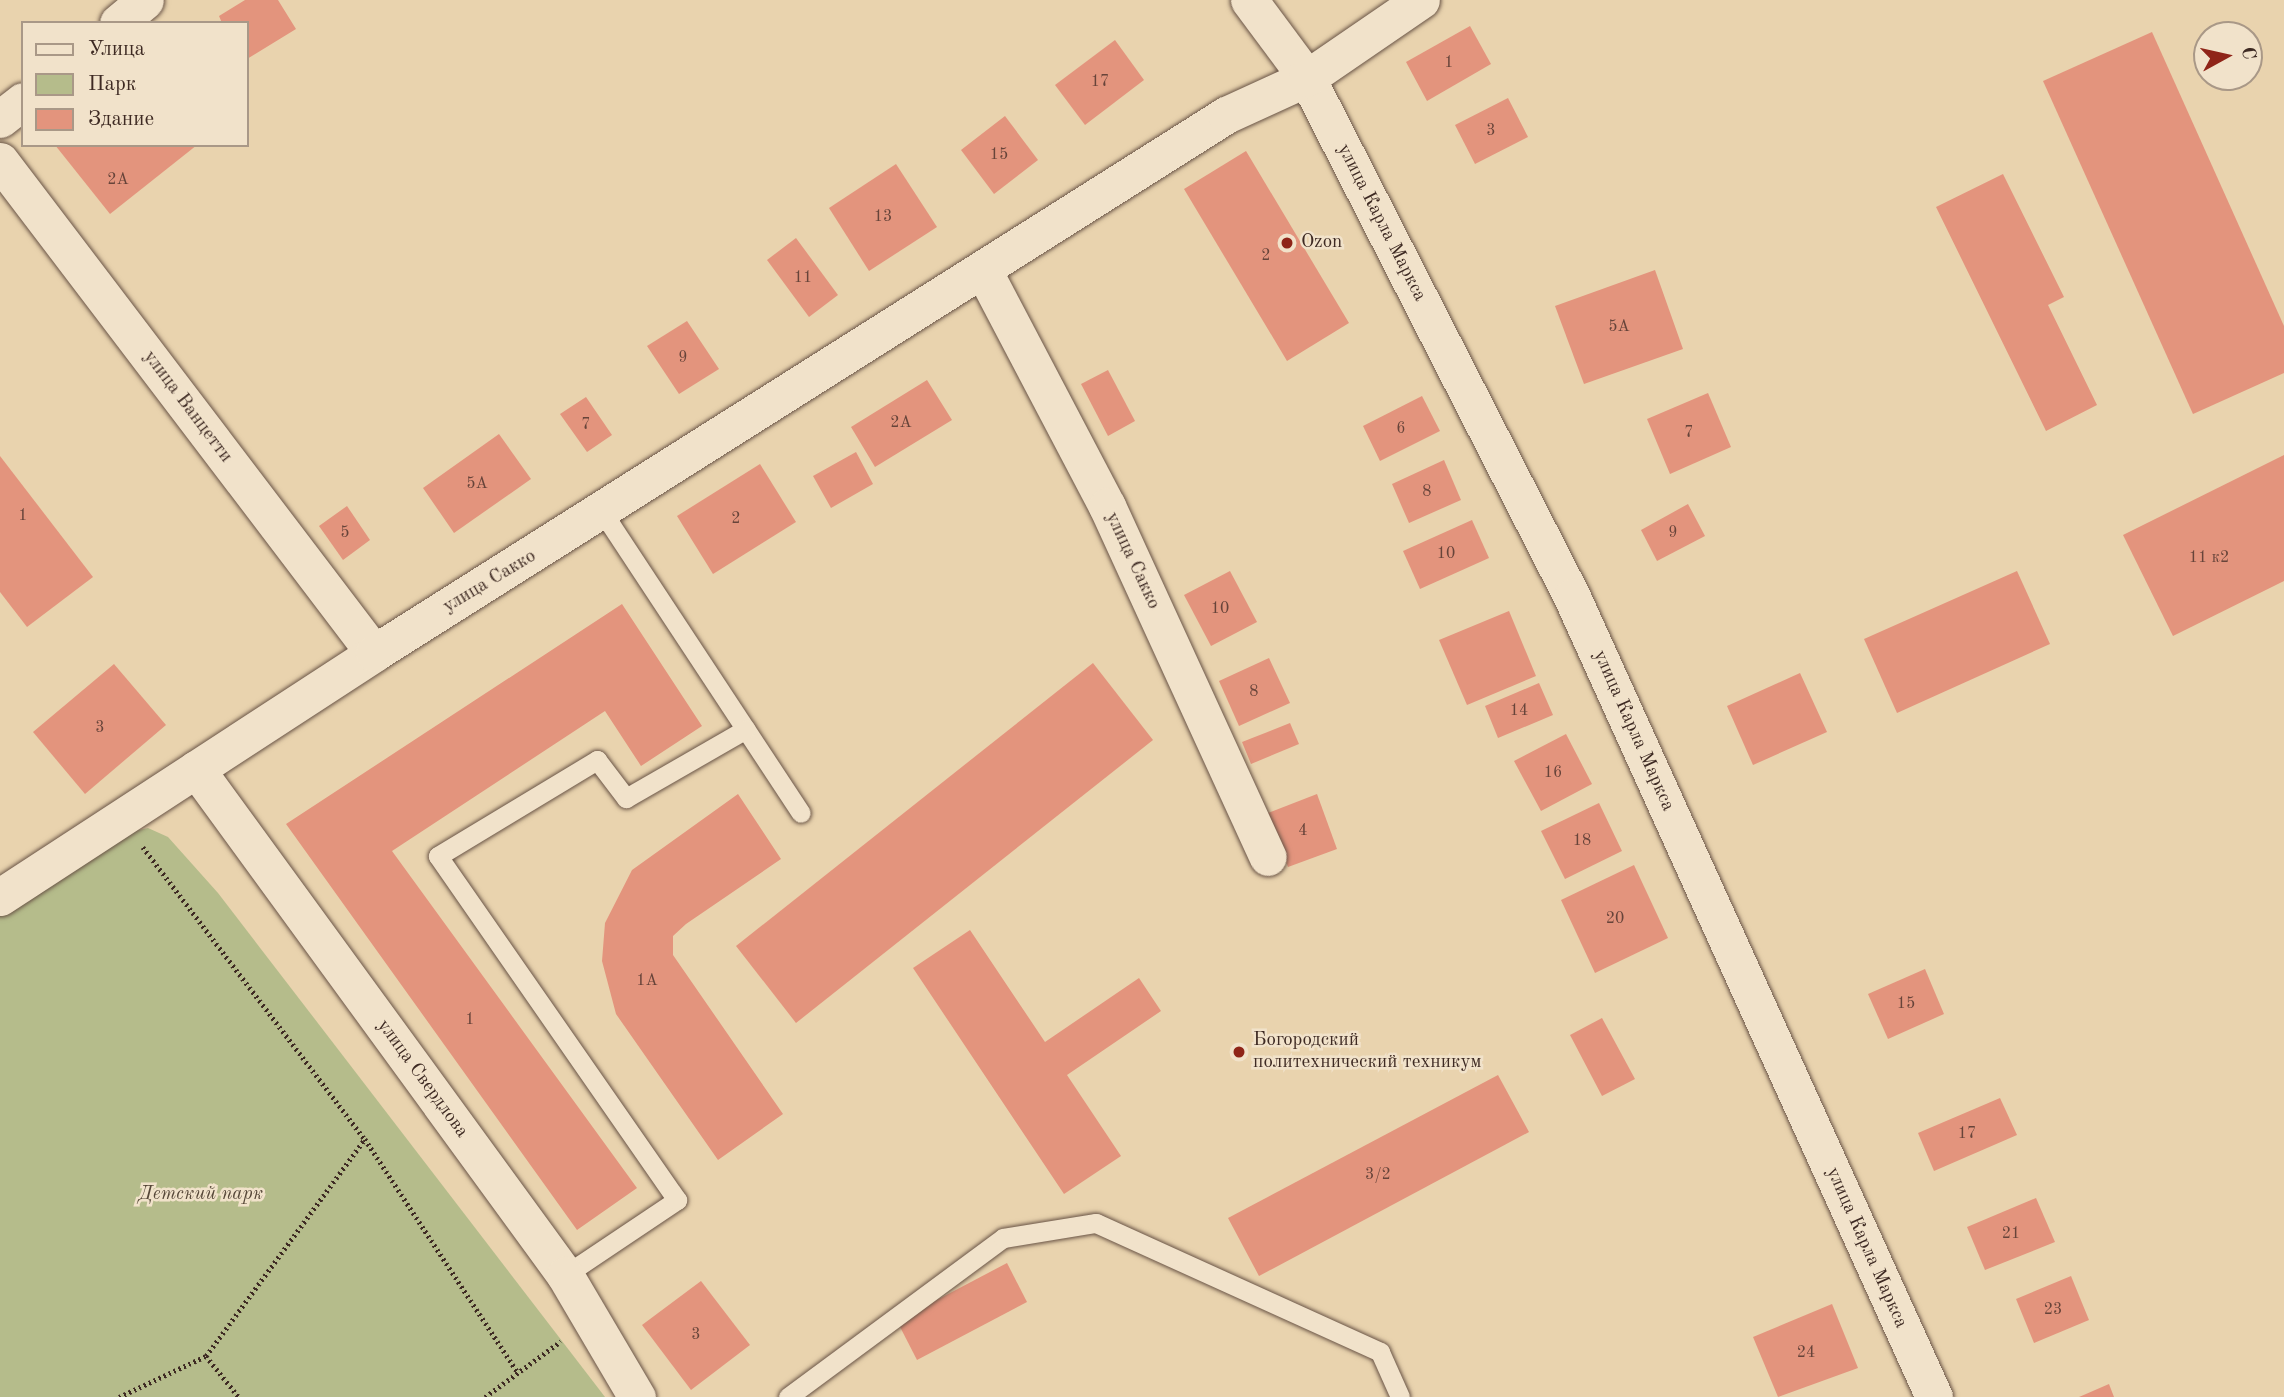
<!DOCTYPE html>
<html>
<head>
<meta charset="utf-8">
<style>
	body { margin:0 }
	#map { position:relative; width:2284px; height:1397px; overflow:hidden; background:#e9d3ae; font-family:"Old Standard TT",serif }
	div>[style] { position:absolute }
	.green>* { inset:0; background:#b5bc8b }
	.building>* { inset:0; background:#e3947d }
	.path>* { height:4.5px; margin-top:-2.25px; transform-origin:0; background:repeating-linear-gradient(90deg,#3e2a23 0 2px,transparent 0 5.5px) }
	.roads { filter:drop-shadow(0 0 2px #695446) drop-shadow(0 0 2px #695446) }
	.lane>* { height:19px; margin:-9.5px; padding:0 9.5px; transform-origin:9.5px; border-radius:9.5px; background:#f1e2ca }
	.street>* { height:37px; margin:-18.5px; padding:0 18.5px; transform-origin:18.5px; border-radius:18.5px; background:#f1e2ca }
	.dots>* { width:19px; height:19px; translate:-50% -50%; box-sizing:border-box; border:4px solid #f1e2ca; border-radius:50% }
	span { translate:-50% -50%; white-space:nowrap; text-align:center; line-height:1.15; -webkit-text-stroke:5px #f1e2ca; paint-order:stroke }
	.number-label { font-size:16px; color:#67443a }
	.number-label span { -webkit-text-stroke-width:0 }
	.street-label { font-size:19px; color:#3e2a23 }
	.poi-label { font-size:19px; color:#3e2a23 }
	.left { translate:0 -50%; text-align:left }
	.park-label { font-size:19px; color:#564738; font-style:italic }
	.legend { position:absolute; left:21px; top:21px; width:228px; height:126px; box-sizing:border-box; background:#f1e2ca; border:2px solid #a99887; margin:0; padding:9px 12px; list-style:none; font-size:21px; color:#3e2a23 }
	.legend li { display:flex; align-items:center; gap:14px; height:35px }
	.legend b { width:35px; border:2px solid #a99887 }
	.north { position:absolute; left:2193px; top:21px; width:70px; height:70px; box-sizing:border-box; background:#f1e2ca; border:2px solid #a99887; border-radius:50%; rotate:82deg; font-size:19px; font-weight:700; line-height:28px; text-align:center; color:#3e2a23 }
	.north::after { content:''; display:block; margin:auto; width:24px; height:32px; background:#8f2418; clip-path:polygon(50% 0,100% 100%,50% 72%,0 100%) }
</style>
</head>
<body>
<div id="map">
	<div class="green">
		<div style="clip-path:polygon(148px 828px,168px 837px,218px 893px,605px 1397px,0 1397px,0 914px,130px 832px)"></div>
	</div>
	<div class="building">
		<div style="clip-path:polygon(245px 0,278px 0,296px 29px,247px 59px,247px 23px,222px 23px,219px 16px)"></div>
		<div style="clip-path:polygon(1470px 26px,1491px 64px,1427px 101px,1406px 62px)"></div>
		<div style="clip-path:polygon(2152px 32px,2284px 326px,2284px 373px,2193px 414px,2043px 81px)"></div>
		<div style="clip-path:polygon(1115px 40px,1144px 80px,1085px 125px,1055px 85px)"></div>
		<div style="clip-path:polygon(1508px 98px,1528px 137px,1475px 164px,1455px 125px)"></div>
		<div style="clip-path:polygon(1005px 116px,1038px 160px,994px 194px,961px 150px)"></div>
		<div style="clip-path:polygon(55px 145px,197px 145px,110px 214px)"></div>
		<div style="clip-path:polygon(1246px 151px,1349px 323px,1287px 361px,1184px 189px)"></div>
		<div style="clip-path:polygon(896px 164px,937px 227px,869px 271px,829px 208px)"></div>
		<div style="clip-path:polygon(2003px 174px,2064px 297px,2048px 305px,2097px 405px,2046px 431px,1936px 207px)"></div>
		<div style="clip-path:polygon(796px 238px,838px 295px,809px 317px,767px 260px)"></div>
		<div style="clip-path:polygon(1655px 270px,1683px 349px,1584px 384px,1555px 306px)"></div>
		<div style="clip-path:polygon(687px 321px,719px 369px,679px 394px,647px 346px)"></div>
		<div style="clip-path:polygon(1108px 370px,1135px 421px,1108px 436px,1081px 384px)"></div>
		<div style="clip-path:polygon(927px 380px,952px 420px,875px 467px,851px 427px)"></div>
		<div style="clip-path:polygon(1708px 393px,1731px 447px,1670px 474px,1647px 419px)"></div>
		<div style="clip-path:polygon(1422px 396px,1440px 431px,1380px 461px,1363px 426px)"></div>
		<div style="clip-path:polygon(586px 397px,612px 435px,587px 452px,560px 414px)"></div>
		<div style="clip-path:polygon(499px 434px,531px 479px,454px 533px,423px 488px)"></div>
		<div style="clip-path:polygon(856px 452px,873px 484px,831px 508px,813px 476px)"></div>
		<div style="clip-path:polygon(2284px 455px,2284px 581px,2173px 636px,2123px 535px)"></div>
		<div style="clip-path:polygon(0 456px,93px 577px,27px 627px,0 592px)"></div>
		<div style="clip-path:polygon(1444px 460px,1461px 500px,1409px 523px,1392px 484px)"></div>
		<div style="clip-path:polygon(760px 464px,796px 522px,713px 574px,677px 516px)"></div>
		<div style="clip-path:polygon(1688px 504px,1705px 536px,1657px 561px,1641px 530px)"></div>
		<div style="clip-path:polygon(347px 506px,370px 540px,343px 560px,319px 526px)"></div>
		<div style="clip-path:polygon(1472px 520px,1489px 558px,1420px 589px,1403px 551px)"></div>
		<div style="clip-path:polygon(1230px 571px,1257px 622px,1211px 646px,1184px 595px)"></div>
		<div style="clip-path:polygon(2017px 571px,2050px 644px,1897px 713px,1864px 639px)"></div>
		<div style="clip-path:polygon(622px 604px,702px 726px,641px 766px,605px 711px,392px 851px,637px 1188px,577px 1230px,286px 824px)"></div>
		<div style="clip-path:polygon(1509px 611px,1536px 676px,1467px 705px,1439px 640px)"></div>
		<div style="clip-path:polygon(1269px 658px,1290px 703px,1239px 726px,1219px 681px)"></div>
		<div style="clip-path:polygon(1093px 663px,1153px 740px,796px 1023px,736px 946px)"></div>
		<div style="clip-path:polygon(114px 664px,166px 725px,85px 794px,33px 732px)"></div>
		<div style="clip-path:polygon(1800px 673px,1827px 732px,1753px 765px,1727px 706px)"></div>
		<div style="clip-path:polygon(1539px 683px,1553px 715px,1498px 738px,1485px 706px)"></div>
		<div style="clip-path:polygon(1290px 723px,1299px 744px,1251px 764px,1242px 742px)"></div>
		<div style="clip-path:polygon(1566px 734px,1592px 784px,1541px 811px,1514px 761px)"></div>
		<div style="clip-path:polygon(738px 794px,781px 859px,686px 924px,673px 936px,673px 955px,783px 1114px,718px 1160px,616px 1014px,602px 961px,605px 923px,632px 870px)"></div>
		<div style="clip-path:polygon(1317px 794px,1337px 849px,1288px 867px,1268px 813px)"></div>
		<div style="clip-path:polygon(1599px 803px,1622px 851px,1565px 879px,1541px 831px)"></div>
		<div style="clip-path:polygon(1634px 865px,1668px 938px,1595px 973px,1561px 900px)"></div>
		<div style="clip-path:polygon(970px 930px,1045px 1042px,1139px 978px,1161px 1011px,1067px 1075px,1121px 1156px,1064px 1194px,913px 968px)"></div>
		<div style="clip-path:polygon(1925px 969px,1944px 1014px,1888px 1039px,1868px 994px)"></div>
		<div style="clip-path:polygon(1602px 1018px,1635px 1079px,1602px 1096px,1570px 1035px)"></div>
		<div style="clip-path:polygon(1498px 1075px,1529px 1132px,1259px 1276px,1228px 1218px)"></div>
		<div style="clip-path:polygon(2000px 1098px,2017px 1135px,1934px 1171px,1918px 1133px)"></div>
		<div style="clip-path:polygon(2036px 1198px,2055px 1242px,1985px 1270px,1967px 1227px)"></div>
		<div style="clip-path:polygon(1007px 1263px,1027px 1302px,917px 1360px,897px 1321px)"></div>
		<div style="clip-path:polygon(2071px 1276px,2089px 1320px,2034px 1343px,2016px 1299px)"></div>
		<div style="clip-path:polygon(701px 1281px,750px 1345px,691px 1390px,642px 1325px)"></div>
		<div style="clip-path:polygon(1832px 1304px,1858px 1368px,1778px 1397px,1753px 1337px)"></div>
		<div style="clip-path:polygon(2109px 1384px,2114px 1397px,2079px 1397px)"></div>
	</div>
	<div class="path">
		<div style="left:143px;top:847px;width:367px;rotate:52.8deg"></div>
		<div style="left:365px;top:1139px;width:280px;rotate:56.8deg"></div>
		<div style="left:206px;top:1356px;width:269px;rotate:-53.8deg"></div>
		<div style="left:119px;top:1397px;width:96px;rotate:-25.2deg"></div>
		<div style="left:206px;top:1356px;width:53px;rotate:51.2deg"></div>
		<div style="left:485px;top:1397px;width:94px;rotate:-36.4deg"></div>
	</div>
	<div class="roads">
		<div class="lane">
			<div style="left:603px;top:513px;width:359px;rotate:56.6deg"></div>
			<div style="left:565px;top:1275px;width:135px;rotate:-33.8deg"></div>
			<div style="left:677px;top:1200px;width:419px;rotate:-124.8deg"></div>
			<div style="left:438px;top:856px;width:186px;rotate:-31.1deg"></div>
			<div style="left:597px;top:760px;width:48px;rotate:52.7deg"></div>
			<div style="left:626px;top:798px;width:138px;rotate:-29.9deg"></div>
			<div style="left:788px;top:1397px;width:267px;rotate:-36.5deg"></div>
			<div style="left:1003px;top:1238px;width:94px;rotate:-9.2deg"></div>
			<div style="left:1096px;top:1223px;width:312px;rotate:24.4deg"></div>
			<div style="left:1380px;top:1352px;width:49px;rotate:66deg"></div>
		</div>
		<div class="street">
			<div style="left:1249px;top:0;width:97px;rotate:53.4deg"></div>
			<div style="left:1307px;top:78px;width:583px;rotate:62.95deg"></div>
			<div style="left:1572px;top:597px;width:878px;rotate:65.65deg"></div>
			<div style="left:118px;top:23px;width:35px;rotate:-40deg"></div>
			<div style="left:0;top:119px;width:29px;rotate:-38deg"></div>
			<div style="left:0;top:161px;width:618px;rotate:52.76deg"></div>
			<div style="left:983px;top:270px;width:267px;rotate:62.3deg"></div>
			<div style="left:1107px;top:506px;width:386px;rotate:65.4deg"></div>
			<div style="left:196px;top:769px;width:626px;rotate:53.9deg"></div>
			<div style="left:565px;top:1275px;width:142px;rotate:59.5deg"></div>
			<div style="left:0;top:897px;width:447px;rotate:-33.1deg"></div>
			<div style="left:374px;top:653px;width:1008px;rotate:-32.27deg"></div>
			<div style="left:1226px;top:115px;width:89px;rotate:-24.6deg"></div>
			<div style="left:1307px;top:78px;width:138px;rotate:-34.4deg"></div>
		</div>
	</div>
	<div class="dots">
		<div style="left:1287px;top:243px;background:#8f2418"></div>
		<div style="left:1239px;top:1052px;background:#8f2418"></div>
	</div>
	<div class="number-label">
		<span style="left:1449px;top:63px">1</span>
		<span style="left:1100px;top:82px">17</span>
		<span style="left:1491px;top:131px">3</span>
		<span style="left:999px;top:155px">15</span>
		<span style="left:118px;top:180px">2А</span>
		<span style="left:883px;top:217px">13</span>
		<span style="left:1266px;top:256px">2</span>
		<span style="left:803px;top:278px">11</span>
		<span style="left:1619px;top:327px">5А</span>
		<span style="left:683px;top:358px">9</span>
		<span style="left:901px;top:423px">2А</span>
		<span style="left:586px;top:425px">7</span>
		<span style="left:1401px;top:429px">6</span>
		<span style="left:1689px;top:433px">7</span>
		<span style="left:477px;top:484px">5А</span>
		<span style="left:1427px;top:492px">8</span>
		<span style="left:23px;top:516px">1</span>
		<span style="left:736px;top:519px">2</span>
		<span style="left:345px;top:533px">5</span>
		<span style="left:1673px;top:533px">9</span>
		<span style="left:1446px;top:554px">10</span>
		<span style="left:2209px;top:558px">11 к2</span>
		<span style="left:1220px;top:609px">10</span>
		<span style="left:1254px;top:692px">8</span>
		<span style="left:1519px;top:711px">14</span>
		<span style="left:100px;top:728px">3</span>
		<span style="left:1553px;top:773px">16</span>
		<span style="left:1303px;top:831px">4</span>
		<span style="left:1582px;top:841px">18</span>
		<span style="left:1615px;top:919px">20</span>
		<span style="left:647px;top:981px">1А</span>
		<span style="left:1906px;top:1004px">15</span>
		<span style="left:470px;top:1020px">1</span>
		<span style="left:1967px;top:1134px">17</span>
		<span style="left:1378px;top:1175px">3/2</span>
		<span style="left:2011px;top:1234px">21</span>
		<span style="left:2053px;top:1310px">23</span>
		<span style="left:696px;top:1335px">3</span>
		<span style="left:1806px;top:1353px">24</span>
	</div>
	<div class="street-label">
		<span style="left:1381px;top:223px;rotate:63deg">улица Карла Маркса</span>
		<span style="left:187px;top:407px;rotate:53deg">улица Ванцетти</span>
		<span style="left:1132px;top:561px;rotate:65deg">улица Сакко</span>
		<span style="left:490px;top:582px;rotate:-31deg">улица Сакко</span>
		<span style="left:1633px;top:731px;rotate:66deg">улица Карла Маркса</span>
		<span style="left:422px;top:1079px;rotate:54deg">улица Свердлова</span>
		<span style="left:1866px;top:1248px;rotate:66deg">улица Карла Маркса</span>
	</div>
	<div class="poi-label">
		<span class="left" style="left:1301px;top:243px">Ozon</span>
		<span class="left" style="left:1253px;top:1052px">Богородский<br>политехнический техникум</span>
	</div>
	<div class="park-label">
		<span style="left:201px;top:1195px">Детский парк</span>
	</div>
	<ul class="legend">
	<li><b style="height:9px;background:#f1e2ca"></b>Улица</li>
	<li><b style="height:19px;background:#b5bc8b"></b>Парк</li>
	<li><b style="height:19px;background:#e3947d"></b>Здание</li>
	</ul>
	<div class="north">С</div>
</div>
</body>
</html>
